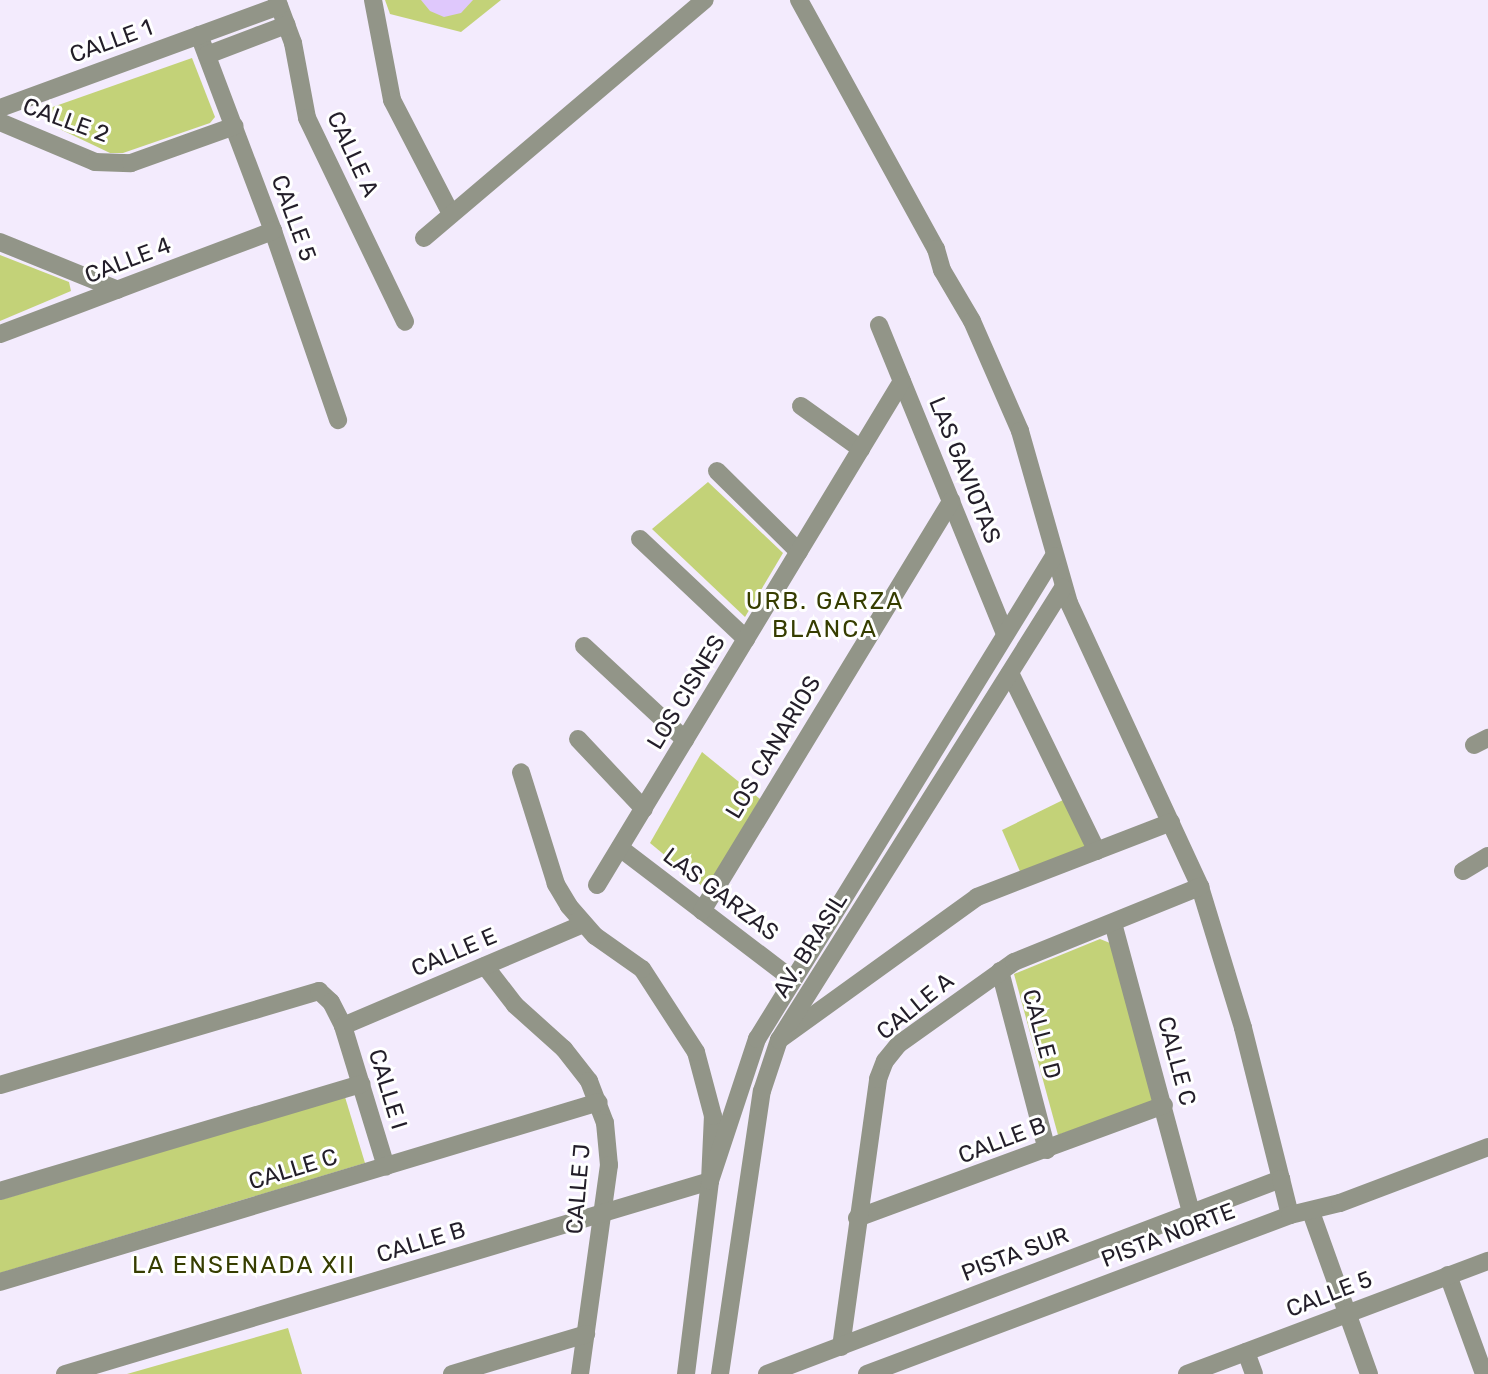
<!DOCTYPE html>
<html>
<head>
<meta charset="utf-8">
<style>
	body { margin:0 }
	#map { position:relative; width:1488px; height:1374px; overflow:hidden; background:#f3ebfd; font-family:Rubik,sans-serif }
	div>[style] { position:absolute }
	.green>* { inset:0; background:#c3d278 }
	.water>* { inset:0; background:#dfc8fc }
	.minor>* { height:18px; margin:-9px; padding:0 9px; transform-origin:9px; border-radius:9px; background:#929588 }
	.tertiary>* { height:18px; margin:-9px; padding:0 9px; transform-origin:9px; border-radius:9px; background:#929588 }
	span { translate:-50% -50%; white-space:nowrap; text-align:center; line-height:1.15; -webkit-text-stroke:6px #fff; paint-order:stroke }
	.street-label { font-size:23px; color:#231e29 }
	.neighbourhood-label { font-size:24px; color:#363d00; letter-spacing:2px }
</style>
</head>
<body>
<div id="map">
	<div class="green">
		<div style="clip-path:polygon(385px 0,501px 0,461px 32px,390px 14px)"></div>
		<div style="clip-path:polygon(192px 58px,215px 117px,210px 123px,123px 153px,110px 153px,45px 122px,47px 109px)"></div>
		<div style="clip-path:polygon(0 255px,69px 282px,71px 291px,0 321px)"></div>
		<div style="clip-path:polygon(708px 482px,783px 553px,745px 617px,652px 529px)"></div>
		<div style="clip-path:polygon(702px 752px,760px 799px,708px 891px,650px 843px)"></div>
		<div style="clip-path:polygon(1065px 799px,1091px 847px,1022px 876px,1002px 830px)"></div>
		<div style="clip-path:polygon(1100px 939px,1110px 943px,1153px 1102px,1058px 1135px,1014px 974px)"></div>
		<div style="clip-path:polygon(345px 1097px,365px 1163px,0 1273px,0 1200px)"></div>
		<div style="clip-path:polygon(288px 1328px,302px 1374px,127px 1374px)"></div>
	</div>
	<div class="water">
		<div style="clip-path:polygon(421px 0,473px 0,461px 13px,444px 17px,430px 11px)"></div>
	</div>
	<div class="minor">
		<div style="left:277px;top:0;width:46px;rotate:69.6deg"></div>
		<div style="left:293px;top:43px;width:76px;rotate:79.4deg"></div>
		<div style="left:307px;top:118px;width:226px;rotate:64.3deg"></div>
		<div style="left:373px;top:0;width:102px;rotate:79.2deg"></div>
		<div style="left:392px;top:100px;width:128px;rotate:62.6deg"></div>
		<div style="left:799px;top:0;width:284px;rotate:61.2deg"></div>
		<div style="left:936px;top:249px;width:22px;rotate:74deg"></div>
		<div style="left:942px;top:270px;width:59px;rotate:59.5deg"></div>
		<div style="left:972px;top:321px;width:120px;rotate:66.4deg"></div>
		<div style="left:1020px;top:431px;width:179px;rotate:74.1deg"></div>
		<div style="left:1069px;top:603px;width:313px;rotate:65.2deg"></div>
		<div style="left:1200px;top:887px;width:147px;rotate:73deg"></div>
		<div style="left:1243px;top:1028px;width:156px;rotate:75.9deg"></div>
		<div style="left:199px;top:35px;width:210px;rotate:69.3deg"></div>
		<div style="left:273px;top:231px;width:200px;rotate:71deg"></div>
		<div style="left:207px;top:55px;width:85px;rotate:-20.8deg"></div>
		<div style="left:0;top:108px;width:297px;rotate:-20.1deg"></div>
		<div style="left:0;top:122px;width:103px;rotate:22.8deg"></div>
		<div style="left:95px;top:162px;width:36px;rotate:2deg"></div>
		<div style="left:131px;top:163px;width:110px;rotate:-19.6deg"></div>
		<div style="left:424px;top:238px;width:368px;rotate:-40.3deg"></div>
		<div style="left:0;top:242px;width:127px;rotate:22.1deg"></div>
		<div style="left:879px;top:325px;width:334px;rotate:67.8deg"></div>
		<div style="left:0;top:334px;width:292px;rotate:-20.7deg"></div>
		<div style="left:801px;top:406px;width:74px;rotate:35.6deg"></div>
		<div style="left:717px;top:471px;width:115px;rotate:44.6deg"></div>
		<div style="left:640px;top:539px;width:146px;rotate:43.3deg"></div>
		<div style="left:584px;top:646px;width:138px;rotate:42.9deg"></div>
		<div style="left:1010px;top:673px;width:198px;rotate:64deg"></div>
		<div style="left:578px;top:739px;width:96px;rotate:46.7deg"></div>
		<div style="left:1474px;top:745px;width:16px;rotate:-27deg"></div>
		<div style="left:620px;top:848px;width:216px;rotate:37.3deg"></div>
		<div style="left:1463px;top:871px;width:29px;rotate:-31deg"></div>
		<div style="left:597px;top:885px;width:589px;rotate:-58.82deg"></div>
		<div style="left:702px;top:911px;width:480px;rotate:-58.7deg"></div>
		<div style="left:1113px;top:923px;width:299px;rotate:74.9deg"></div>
		<div style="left:485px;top:966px;width:49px;rotate:52.4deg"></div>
		<div style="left:515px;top:1005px;width:66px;rotate:41.9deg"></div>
		<div style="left:564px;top:1049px;width:41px;rotate:52deg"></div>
		<div style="left:589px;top:1081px;width:45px;rotate:69.1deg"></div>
		<div style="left:605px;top:1123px;width:42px;rotate:84.6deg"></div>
		<div style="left:609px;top:1165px;width:211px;rotate:97.9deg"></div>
		<div style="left:1000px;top:971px;width:185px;rotate:75.3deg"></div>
		<div style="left:343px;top:1026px;width:261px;rotate:-23deg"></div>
		<div style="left:779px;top:1040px;width:244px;rotate:-35.8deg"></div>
		<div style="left:977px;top:897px;width:208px;rotate:-21.1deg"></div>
		<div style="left:0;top:1085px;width:333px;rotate:-16.4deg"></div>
		<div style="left:319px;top:991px;width:16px;rotate:43deg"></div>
		<div style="left:331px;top:1002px;width:27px;rotate:63deg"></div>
		<div style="left:343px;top:1026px;width:147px;rotate:73deg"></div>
		<div style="left:0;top:1191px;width:377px;rotate:-16.5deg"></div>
		<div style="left:1311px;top:1212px;width:172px;rotate:70.3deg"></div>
		<div style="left:857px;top:1218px;width:327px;rotate:-20.2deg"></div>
		<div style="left:1448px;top:1275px;width:105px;rotate:70deg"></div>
		<div style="left:0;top:1282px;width:625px;rotate:-16.73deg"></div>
		<div style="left:841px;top:1347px;width:271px;rotate:-82.1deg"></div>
		<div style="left:878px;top:1079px;width:19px;rotate:-69deg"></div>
		<div style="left:885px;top:1061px;width:22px;rotate:-51deg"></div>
		<div style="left:899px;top:1044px;width:141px;rotate:-35.5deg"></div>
		<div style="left:1014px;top:962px;width:201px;rotate:-22deg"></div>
		<div style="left:1246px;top:1352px;width:23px;rotate:70deg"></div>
		<div style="left:65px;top:1374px;width:673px;rotate:-16.66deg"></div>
		<div style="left:710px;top:1181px;width:65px;rotate:-87.4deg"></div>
		<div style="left:713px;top:1116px;width:66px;rotate:-104.9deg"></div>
		<div style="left:696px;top:1052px;width:99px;rotate:-123deg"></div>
		<div style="left:642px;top:969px;width:57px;rotate:-144.9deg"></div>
		<div style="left:595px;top:936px;width:40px;rotate:-131deg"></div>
		<div style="left:569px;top:906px;width:26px;rotate:-121deg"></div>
		<div style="left:556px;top:884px;width:117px;rotate:-107.4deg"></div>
		<div style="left:452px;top:1374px;width:140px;rotate:-16.6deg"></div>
		<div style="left:1187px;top:1374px;width:322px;rotate:-20.6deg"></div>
	</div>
	<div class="tertiary">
		<div style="left:686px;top:1374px;width:194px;rotate:-82.9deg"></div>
		<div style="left:710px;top:1181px;width:150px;rotate:-71.7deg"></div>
		<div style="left:757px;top:1039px;width:567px;rotate:-58.41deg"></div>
		<div style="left:720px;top:1374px;width:286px;rotate:-81.6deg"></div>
		<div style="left:762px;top:1091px;width:54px;rotate:-71.6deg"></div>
		<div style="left:779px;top:1040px;width:534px;rotate:-57.86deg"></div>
		<div style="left:767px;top:1374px;width:550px;rotate:-20.78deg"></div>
		<div style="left:1281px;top:1179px;width:37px;rotate:76deg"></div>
		<div style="left:867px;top:1374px;width:452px;rotate:-20.6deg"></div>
		<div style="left:1290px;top:1215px;width:51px;rotate:-13.5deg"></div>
		<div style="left:1340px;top:1203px;width:158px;rotate:-20.7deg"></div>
	</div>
	<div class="street-label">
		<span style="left:111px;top:41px;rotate:-20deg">CALLE 1</span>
		<span style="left:66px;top:120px;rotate:20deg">CALLE 2</span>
		<span style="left:353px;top:154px;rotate:65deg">CALLE A</span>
		<span style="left:294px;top:218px;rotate:70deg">CALLE 5</span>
		<span style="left:128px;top:260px;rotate:-21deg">CALLE 4</span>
		<span style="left:965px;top:470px;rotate:68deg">LAS GAVIOTAS</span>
		<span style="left:686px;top:692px;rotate:-59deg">LOS CISNES</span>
		<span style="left:773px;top:747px;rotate:-59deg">LOS CANARIOS</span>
		<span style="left:721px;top:894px;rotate:37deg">LAS GARZAS</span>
		<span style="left:810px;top:945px;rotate:-58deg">AV. BRASIL</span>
		<span style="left:454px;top:952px;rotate:-23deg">CALLE E</span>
		<span style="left:915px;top:1006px;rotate:-39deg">CALLE A</span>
		<span style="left:1042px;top:1034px;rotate:75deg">CALLE D</span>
		<span style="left:1177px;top:1061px;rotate:75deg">CALLE C</span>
		<span style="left:388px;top:1089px;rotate:73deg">CALLE I</span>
		<span style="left:1002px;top:1140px;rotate:-21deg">CALLE B</span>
		<span style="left:293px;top:1169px;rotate:-17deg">CALLE C</span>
		<span style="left:578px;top:1189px;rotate:-85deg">CALLE J</span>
		<span style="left:1168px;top:1235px;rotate:-21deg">PISTA NORTE</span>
		<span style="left:421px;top:1242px;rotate:-17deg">CALLE B</span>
		<span style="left:1015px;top:1254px;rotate:-21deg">PISTA SUR</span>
		<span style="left:1329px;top:1294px;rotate:-21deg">CALLE 5</span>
	</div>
	<div class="neighbourhood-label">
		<span style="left:825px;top:616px">URB. GARZA<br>BLANCA</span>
		<span style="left:244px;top:1266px">LA ENSENADA XII</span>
	</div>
</div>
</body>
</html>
